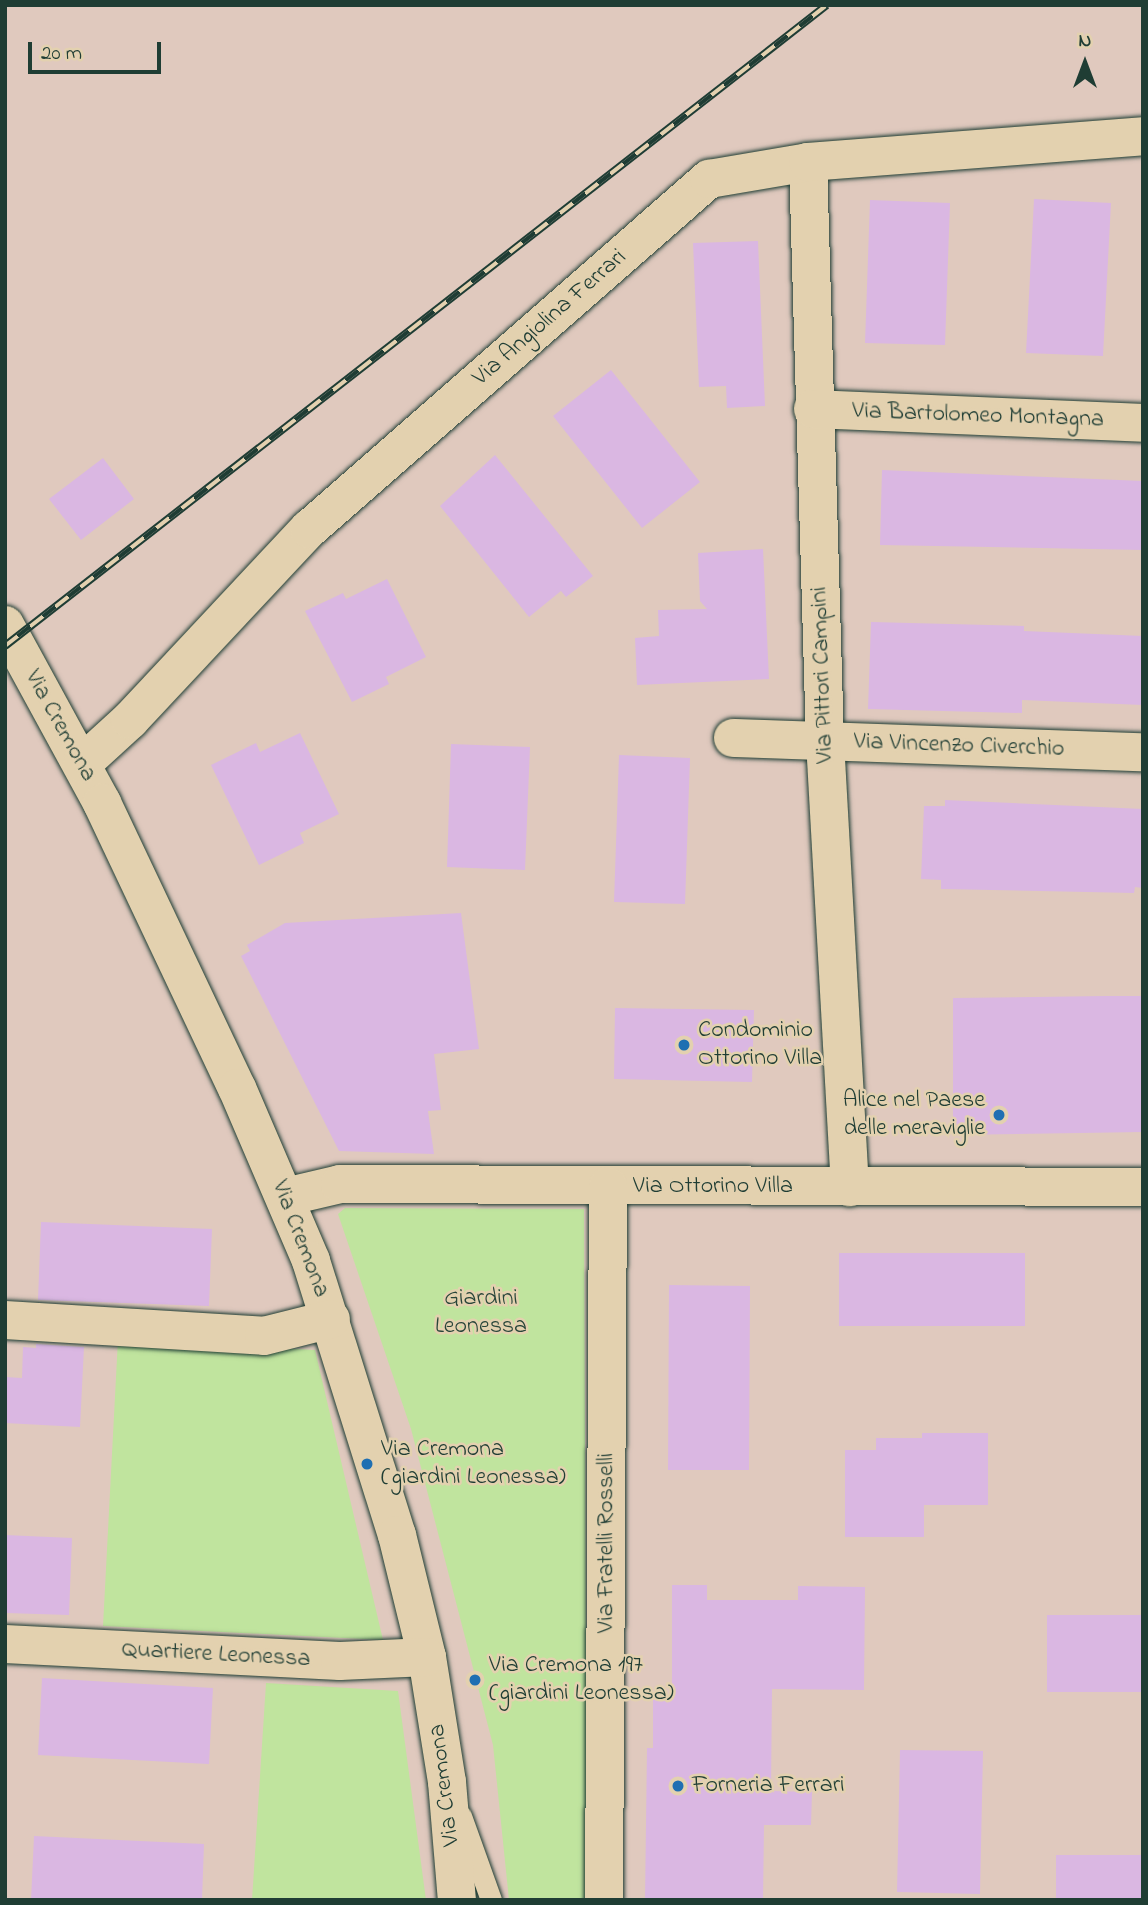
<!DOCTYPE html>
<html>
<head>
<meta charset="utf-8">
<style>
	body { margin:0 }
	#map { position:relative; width:1148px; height:1905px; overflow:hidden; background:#e0c9be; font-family:"Indie Flower",sans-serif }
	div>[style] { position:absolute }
	.green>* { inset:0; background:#c0e49e }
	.building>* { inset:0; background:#dab7e2 }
	.roads { filter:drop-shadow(0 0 2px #1f3d34) drop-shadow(0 0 2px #1f3d34) }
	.lane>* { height:21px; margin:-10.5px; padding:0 10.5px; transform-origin:10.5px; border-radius:10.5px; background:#e3d1af }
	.street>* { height:38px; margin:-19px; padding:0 19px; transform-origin:19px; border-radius:19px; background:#e3d1af }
	.rail>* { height:8px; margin-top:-4px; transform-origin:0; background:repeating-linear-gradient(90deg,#e3d1af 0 16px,#1f3d34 0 32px); box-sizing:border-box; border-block:2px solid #1f3d34 }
	.dots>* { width:19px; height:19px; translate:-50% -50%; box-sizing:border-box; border:4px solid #e3d1af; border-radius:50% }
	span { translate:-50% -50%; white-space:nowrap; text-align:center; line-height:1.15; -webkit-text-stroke:5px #e3d1af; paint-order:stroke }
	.street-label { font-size:24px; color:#1f3d34 }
	.poi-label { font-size:24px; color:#1f3d34 }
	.left { translate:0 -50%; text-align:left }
	.right { translate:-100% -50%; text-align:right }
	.park-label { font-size:24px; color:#274539 }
	.frame { position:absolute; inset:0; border:7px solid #1f3d34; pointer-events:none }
	.north { position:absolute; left:1050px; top:28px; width:70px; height:70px; -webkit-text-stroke:5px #e3d1af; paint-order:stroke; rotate:0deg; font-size:19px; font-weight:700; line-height:28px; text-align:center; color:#1f3d34 }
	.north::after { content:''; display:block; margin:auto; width:24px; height:32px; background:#1f3d34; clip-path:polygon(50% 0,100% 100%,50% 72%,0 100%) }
	.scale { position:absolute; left:28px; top:42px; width:133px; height:32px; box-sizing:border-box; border:4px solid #1f3d34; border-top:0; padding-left:9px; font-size:21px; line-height:24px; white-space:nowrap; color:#1f3d34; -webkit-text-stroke:5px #e3d1af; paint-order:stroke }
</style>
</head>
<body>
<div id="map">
	<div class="green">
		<div style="clip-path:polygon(345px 1208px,584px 1209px,587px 1900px,509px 1900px,493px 1745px,411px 1429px,338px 1214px)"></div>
		<div style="clip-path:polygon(118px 1339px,315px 1350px,383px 1640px,103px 1626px)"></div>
		<div style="clip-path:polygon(266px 1683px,398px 1691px,426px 1900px,252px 1900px)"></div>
	</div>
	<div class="building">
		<div style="clip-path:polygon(1034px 199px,1111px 203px,1103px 356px,1026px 353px)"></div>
		<div style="clip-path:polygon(870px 200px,950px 203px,945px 345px,865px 343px)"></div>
		<div style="clip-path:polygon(758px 241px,765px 406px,727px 408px,726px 386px,699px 387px,693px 243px)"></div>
		<div style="clip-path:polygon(611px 370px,700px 482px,642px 528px,553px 416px)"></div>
		<div style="clip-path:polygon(495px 455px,593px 576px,566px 597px,561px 591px,529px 617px,440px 506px)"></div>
		<div style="clip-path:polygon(103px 458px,134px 499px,81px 540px,49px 499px)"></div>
		<div style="clip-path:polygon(882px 470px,1143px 481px,1143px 550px,880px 545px)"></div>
		<div style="clip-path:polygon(763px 549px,769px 679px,637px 685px,635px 638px,659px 636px,658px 610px,707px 609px,700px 601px,698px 553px)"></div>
		<div style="clip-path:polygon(387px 579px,426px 657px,386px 677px,389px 684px,352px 702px,305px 611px,343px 593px,346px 599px)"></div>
		<div style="clip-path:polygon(871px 622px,1024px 626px,1024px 631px,1143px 636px,1143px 705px,1022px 700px,1022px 713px,868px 709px)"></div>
		<div style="clip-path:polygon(300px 733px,339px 814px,300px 833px,304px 843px,259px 865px,211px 765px,256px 743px,260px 752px)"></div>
		<div style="clip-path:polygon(451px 744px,530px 747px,525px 870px,447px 867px)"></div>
		<div style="clip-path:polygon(619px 755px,690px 758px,685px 904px,614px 902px)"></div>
		<div style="clip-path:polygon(945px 800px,1143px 809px,1143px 888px,1135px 887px,1134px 893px,941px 889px,941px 880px,921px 879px,924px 806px,945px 806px)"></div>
		<div style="clip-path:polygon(461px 913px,479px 1049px,434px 1054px,441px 1110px,428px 1111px,434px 1154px,339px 1151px,241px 956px,250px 951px,247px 945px,285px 923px)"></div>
		<div style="clip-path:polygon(1106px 996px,1143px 996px,1143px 1132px,953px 1135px,953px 998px)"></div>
		<div style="clip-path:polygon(615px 1008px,754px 1010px,752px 1082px,614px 1079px)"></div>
		<div style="clip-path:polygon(41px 1222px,212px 1229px,209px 1306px,38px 1300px)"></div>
		<div style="clip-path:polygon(839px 1253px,1025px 1253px,1025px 1326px,839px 1326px)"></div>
		<div style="clip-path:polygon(669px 1285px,750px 1286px,749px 1470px,668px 1470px)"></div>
		<div style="clip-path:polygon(36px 1344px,84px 1347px,80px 1427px,5px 1423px,5px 1377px,22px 1378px,23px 1347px,36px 1348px)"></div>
		<div style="clip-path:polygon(922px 1433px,988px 1433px,988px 1505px,924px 1505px,924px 1537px,845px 1537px,845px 1450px,876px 1450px,876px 1438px,922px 1438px)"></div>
		<div style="clip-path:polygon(5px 1535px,72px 1538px,69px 1615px,6px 1613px)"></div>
		<div style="clip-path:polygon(672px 1585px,707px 1585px,707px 1600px,798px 1600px,798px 1586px,865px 1587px,864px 1690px,772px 1689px,771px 1791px,812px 1792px,811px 1825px,764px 1825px,763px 1900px,645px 1900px,647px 1748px,653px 1748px,653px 1696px,672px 1696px)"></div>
		<div style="clip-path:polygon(1047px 1615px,1143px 1615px,1143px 1692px,1047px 1692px)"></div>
		<div style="clip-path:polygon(42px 1678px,213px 1688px,209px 1764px,38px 1755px)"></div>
		<div style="clip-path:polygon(900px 1750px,983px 1751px,980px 1894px,897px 1892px)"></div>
		<div style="clip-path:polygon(34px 1836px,204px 1844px,202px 1900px,31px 1900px)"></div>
		<div style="clip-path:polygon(1056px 1855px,1143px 1855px,1143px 1900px,1056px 1900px)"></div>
	</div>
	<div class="roads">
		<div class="lane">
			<div style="left:461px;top:1816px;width:89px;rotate:70.3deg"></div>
		</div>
		<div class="street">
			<div style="left:808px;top:162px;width:579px;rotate:88.32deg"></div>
			<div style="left:825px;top:741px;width:447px;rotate:86.8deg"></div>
			<div style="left:813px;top:409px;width:330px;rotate:2.4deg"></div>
			<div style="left:5px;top:625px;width:203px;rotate:61.4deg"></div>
			<div style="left:102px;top:803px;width:315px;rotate:64.7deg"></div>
			<div style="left:237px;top:1088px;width:188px;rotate:66.8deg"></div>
			<div style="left:311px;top:1261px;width:287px;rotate:72.6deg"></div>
			<div style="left:397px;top:1535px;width:126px;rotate:76.2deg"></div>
			<div style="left:427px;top:1657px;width:127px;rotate:80.9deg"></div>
			<div style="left:447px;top:1782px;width:118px;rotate:85.2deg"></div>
			<div style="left:733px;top:738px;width:410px;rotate:2deg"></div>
			<div style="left:82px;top:764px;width:65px;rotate:-42.5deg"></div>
			<div style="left:130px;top:720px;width:262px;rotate:-46.9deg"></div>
			<div style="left:309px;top:529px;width:532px;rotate:-41.19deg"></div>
			<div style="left:709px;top:179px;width:100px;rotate:-9.7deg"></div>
			<div style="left:808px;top:162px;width:336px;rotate:-4.4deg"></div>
			<div style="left:285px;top:1197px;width:57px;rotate:-13.3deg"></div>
			<div style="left:340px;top:1184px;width:803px;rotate:0.21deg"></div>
			<div style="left:5px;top:1320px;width:259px;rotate:3.5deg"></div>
			<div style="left:264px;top:1336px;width:69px;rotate:-14.2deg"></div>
			<div style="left:5px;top:1644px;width:335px;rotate:2.9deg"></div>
			<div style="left:340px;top:1661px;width:87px;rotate:-2.6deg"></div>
			<div style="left:604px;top:1900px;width:714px;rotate:-89.68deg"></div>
		</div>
	</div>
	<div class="rail">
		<div style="left:5px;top:646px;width:1042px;rotate:-37.95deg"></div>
	</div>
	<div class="dots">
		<div style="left:684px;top:1045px;background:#1f6fb2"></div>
		<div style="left:999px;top:1115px;background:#1f6fb2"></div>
		<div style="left:367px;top:1464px;background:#1f6fb2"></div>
		<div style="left:475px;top:1680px;background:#1f6fb2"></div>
		<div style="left:678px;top:1786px;background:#1f6fb2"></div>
	</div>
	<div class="street-label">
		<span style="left:550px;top:318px;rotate:-41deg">Via Angiolina Ferrari</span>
		<span style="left:978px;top:416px;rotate:2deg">Via Bartolomeo Montagna</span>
		<span style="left:823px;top:675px;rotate:-92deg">Via Pittori Campini</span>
		<span style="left:60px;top:726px;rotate:61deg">Via Cremona</span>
		<span style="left:959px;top:746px;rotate:2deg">Via Vincenzo Civerchio</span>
		<span style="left:713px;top:1187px">Via Ottorino Villa</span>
		<span style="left:300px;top:1239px;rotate:69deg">Via Cremona</span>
		<span style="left:607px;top:1543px;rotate:-90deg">Via Fratelli Rosselli</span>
		<span style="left:216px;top:1655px;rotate:3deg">Quartiere Leonessa</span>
		<span style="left:445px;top:1785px;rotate:-97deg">Via Cremona</span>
	</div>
	<div class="poi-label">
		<span class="left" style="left:698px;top:1045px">Condominio<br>Ottorino Villa</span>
		<span class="right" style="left:985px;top:1115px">Alice nel Paese<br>delle meraviglie</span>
		<span class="left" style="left:381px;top:1464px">Via Cremona<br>(giardini Leonessa)</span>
		<span class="left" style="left:489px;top:1680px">Via Cremona 197<br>(giardini Leonessa)</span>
		<span class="left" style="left:692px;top:1786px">Forneria Ferrari</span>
	</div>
	<div class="park-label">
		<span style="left:481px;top:1313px">Giardini<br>Leonessa</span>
	</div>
	<div class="frame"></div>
	<div class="north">N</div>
	<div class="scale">20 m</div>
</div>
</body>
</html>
